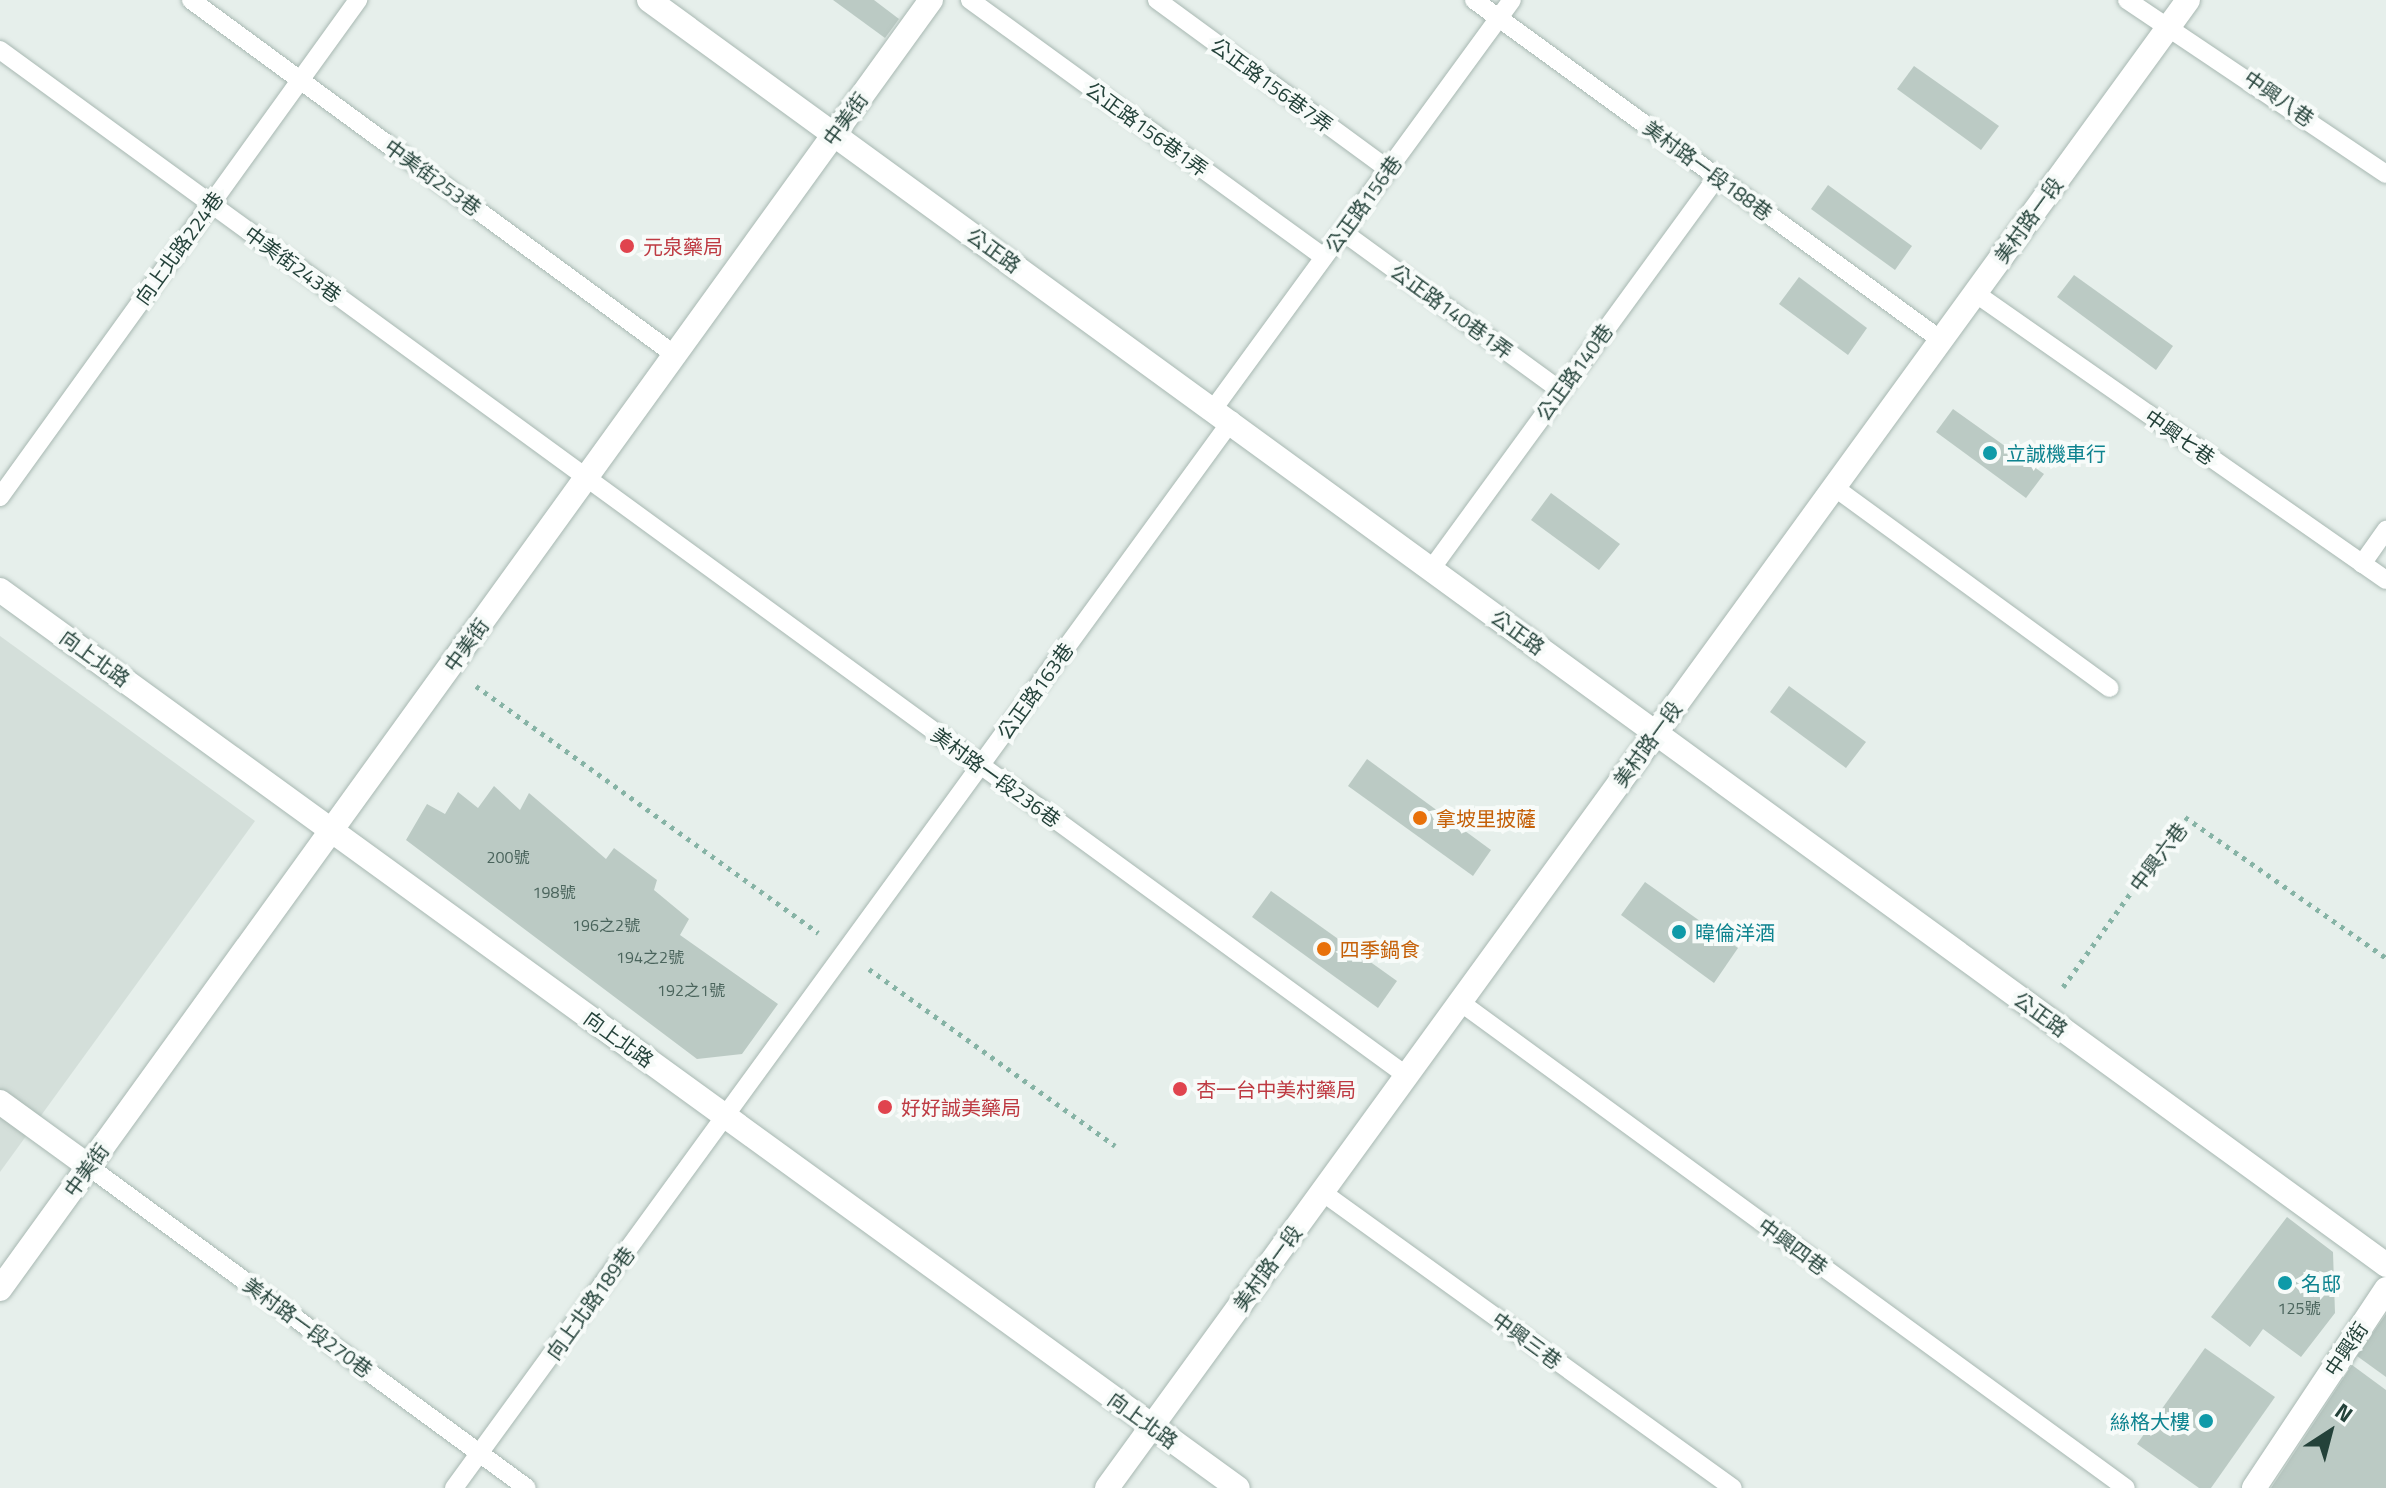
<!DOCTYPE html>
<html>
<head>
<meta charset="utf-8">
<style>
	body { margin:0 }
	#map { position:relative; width:2386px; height:1488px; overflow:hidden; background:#e6efeb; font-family:"Titillium Web","Noto Sans TC",sans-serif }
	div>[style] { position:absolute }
	.built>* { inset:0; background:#d4dfda }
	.building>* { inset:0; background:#bbcac4 }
	.path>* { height:5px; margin-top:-2.5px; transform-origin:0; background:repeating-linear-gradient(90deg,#86b3a5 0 4px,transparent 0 10px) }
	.roads { filter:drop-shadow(0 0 2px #a8b8b2) drop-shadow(0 0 2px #a8b8b2) }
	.service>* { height:18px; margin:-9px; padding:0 9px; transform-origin:9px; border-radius:9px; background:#fff }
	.pedestrian>* { height:24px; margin:-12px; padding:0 12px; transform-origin:12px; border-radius:12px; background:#fff }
	.minor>* { height:24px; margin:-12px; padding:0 12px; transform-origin:12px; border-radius:12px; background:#fff }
	.tertiary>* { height:24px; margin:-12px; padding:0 12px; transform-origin:12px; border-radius:12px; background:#fff }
	.dots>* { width:22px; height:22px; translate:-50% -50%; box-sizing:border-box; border:4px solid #f7fbf9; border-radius:50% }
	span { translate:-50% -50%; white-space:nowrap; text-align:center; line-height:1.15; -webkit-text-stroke:8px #f7fbf9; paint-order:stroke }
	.number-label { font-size:16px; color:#4a645c }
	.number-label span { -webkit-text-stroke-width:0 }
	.street-label { font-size:20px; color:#24423a }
	.health-label { font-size:20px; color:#be3a42 }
	.left { translate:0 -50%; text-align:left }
	.culture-label { font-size:20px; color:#0d838f }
	.right { translate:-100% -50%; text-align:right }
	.food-label { font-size:20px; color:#c56008 }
	.north { position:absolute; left:2290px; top:1392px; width:80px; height:80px; -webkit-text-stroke:6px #f7fbf9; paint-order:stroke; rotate:36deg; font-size:22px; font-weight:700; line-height:32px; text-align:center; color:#24423a }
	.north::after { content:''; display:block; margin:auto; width:28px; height:36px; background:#24423a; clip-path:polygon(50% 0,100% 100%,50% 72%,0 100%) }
</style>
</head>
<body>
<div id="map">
	<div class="built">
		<div style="clip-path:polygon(0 636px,255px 821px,0 1172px)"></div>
	</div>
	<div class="building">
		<div style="clip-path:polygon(833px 0,874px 0,899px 19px,885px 38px)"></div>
		<div style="clip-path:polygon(1914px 66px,1999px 126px,1981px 150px,1897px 89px)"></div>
		<div style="clip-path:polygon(1828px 185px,1912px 246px,1895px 270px,1811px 209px)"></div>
		<div style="clip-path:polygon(2074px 275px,2173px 346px,2156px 370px,2057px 297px)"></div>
		<div style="clip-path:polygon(1799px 277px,1867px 328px,1848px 355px,1779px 304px)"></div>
		<div style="clip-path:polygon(1953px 409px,2044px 474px,2026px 498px,1936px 432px)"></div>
		<div style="clip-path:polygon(1551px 493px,1620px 544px,1599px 570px,1531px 520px)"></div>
		<div style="clip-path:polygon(1789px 686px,1866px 742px,1846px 768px,1770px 712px)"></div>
		<div style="clip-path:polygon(1367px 759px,1491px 850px,1473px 876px,1348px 786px)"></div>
		<div style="clip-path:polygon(494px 786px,520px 810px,529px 793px,606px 859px,614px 848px,657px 880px,654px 890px,689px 919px,680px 935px,778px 1004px,742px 1054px,697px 1059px,406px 840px,427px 804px,445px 814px,458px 792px,478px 808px)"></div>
		<div style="clip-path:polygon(1645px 882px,1738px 948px,1714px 983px,1621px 915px)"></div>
		<div style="clip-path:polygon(1271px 891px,1397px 981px,1378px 1008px,1252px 917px)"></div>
		<div style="clip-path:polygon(2287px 1217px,2333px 1252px,2335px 1313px,2301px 1357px,2263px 1329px,2250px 1347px,2211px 1317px)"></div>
		<div style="clip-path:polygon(2386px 1314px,2386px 1377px,2357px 1356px)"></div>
		<div style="clip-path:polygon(2205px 1348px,2275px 1397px,2211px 1488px,2199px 1488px,2137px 1444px)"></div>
		<div style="clip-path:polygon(2352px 1365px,2386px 1390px,2386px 1488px,2271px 1488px)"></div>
	</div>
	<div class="path">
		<div style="left:476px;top:686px;width:422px;rotate:35.8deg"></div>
		<div style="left:869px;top:969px;width:303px;rotate:35.7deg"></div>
		<div style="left:2063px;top:987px;width:209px;rotate:-54.3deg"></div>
		<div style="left:2185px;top:817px;width:246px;rotate:35deg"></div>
	</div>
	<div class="roads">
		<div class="service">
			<div style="left:191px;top:0;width:600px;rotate:36.26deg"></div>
			<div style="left:970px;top:0;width:437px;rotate:36deg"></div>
			<div style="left:1157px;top:0;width:286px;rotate:36.2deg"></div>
			<div style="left:1474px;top:0;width:578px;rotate:36.06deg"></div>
			<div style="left:2127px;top:0;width:312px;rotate:33.9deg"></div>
			<div style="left:0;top:50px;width:1741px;rotate:36.1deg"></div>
			<div style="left:1343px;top:232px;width:270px;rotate:36.1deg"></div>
			<div style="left:1975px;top:293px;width:501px;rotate:34.93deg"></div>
			<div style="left:1214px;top:408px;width:505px;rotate:-53.86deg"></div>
			<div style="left:1834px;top:487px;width:341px;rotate:36.1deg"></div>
			<div style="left:0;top:497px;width:613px;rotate:-54.23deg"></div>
			<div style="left:2362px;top:564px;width:42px;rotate:-54.8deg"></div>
			<div style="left:1432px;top:568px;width:484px;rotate:-53.9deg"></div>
			<div style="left:1460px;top:1002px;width:824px;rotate:36.12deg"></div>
			<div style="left:88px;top:1166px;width:544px;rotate:36.26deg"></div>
			<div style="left:1322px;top:1192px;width:506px;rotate:35.76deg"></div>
			<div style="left:454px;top:1488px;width:1321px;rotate:-53.93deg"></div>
		</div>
		<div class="pedestrian">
			<div style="left:0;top:1102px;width:109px;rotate:36deg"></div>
		</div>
		<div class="minor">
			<div style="left:649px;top:0;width:2149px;rotate:36.06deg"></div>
			<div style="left:0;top:590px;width:1529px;rotate:35.96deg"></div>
			<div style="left:0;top:1289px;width:1590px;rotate:-54.16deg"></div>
			<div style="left:2254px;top:1488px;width:239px;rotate:-56.4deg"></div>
		</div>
		<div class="tertiary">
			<div style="left:1107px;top:1488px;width:1839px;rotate:-54deg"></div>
		</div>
	</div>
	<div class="dots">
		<div style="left:627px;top:246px;background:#e0444e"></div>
		<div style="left:1990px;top:453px;background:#0f9aa8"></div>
		<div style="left:1420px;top:818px;background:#e8710a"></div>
		<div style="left:1679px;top:932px;background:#0f9aa8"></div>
		<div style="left:1324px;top:949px;background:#e8710a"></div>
		<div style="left:1180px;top:1089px;background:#e0444e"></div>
		<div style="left:885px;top:1107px;background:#e0444e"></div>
		<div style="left:2285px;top:1283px;background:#0f9aa8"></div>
		<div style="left:2206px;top:1421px;background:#0f9aa8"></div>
	</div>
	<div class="number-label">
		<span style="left:508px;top:857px">200號</span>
		<span style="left:554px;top:892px">198號</span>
		<span style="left:606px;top:925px">196之2號</span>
		<span style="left:650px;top:957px">194之2號</span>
		<span style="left:691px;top:990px">192之1號</span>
		<span style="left:2299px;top:1308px">125號</span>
	</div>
	<div class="street-label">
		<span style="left:1272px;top:85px;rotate:36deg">公正路156巷7弄</span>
		<span style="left:2279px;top:98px;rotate:35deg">中興八巷</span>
		<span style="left:845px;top:119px;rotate:-54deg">中美街</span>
		<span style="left:1147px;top:129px;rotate:36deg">公正路156巷1弄</span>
		<span style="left:1708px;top:170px;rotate:36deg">美村路一段188巷</span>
		<span style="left:433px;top:177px;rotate:36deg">中美街253巷</span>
		<span style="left:1363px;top:204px;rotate:-54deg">公正路156巷</span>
		<span style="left:2028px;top:220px;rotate:-54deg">美村路一段</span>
		<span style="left:179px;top:248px;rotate:-54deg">向上北路224巷</span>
		<span style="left:994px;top:250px;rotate:36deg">公正路</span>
		<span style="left:293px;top:264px;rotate:36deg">中美街243巷</span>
		<span style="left:1452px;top:311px;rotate:36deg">公正路140巷1弄</span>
		<span style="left:1574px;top:372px;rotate:-54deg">公正路140巷</span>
		<span style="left:2180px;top:437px;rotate:35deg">中興七巷</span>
		<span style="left:1518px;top:632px;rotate:36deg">公正路</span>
		<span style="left:466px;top:645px;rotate:-54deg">中美街</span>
		<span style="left:95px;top:658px;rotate:36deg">向上北路</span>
		<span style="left:1035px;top:691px;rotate:-54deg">公正路163巷</span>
		<span style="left:1647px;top:744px;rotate:-54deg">美村路一段</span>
		<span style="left:996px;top:777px;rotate:36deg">美村路一段236巷</span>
		<span style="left:2158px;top:857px;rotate:-53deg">中興六巷</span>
		<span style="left:2041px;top:1014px;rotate:36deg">公正路</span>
		<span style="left:619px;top:1039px;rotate:36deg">向上北路</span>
		<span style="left:86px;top:1170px;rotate:-54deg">中美街</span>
		<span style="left:1793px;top:1246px;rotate:36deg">中興四巷</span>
		<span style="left:1267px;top:1268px;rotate:-54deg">美村路一段</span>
		<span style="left:590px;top:1303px;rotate:-54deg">向上北路189巷</span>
		<span style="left:308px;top:1327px;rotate:36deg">美村路一段270巷</span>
		<span style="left:1527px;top:1340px;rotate:36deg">中興三巷</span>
		<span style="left:2346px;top:1349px;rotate:-56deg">中興街</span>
		<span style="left:1143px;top:1420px;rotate:36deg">向上北路</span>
	</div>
	<div class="health-label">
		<span class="left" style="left:643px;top:246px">元泉藥局</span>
		<span class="left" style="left:1196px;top:1089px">杏一台中美村藥局</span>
		<span class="left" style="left:901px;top:1107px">好好誠美藥局</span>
	</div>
	<div class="culture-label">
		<span class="left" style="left:2006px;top:453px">立誠機車行</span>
		<span class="left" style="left:1695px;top:932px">暐倫洋酒</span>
		<span class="left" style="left:2301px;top:1283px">名邸</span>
		<span class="right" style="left:2190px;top:1421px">絲格大樓</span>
	</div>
	<div class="food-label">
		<span class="left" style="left:1436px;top:818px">拿坡里披薩</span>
		<span class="left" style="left:1340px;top:949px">四季鍋食</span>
	</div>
	<div class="north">N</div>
</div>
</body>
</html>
